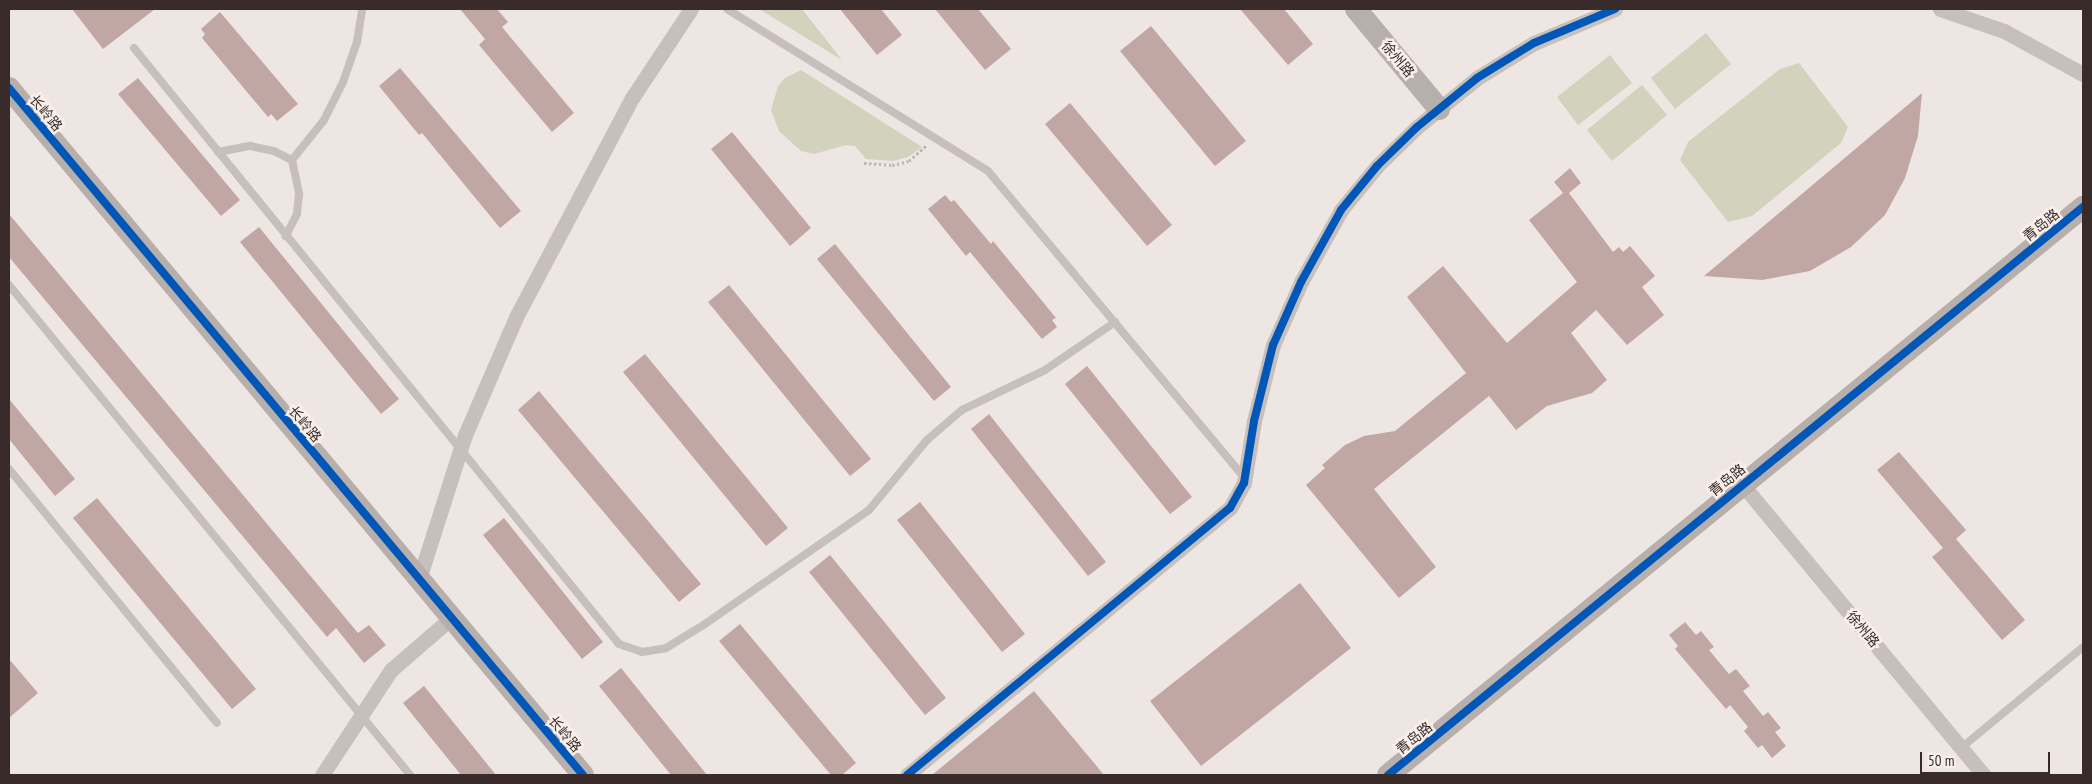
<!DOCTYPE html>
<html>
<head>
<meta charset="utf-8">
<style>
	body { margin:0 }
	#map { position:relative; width:2092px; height:784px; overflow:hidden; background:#eee6e2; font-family:"PT Sans Narrow","Noto Sans SC",sans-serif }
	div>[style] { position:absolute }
	.green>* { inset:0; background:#d2d2bd }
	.building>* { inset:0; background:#c1a7a4 }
	.path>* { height:3px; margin-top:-1.5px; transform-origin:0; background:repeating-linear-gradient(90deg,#bfb7b4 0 2.5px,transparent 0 5px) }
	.lane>* { height:8px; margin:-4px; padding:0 4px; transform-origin:4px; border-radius:4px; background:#c7bfbb }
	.street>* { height:15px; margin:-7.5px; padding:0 7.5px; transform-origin:7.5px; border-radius:7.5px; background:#c7bfbb }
	.secondary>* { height:22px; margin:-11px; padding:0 11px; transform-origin:11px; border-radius:11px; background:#b7afac }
	.cycleway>* { height:8px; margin:-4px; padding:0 4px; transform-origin:4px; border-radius:4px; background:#0057b8 }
	span { translate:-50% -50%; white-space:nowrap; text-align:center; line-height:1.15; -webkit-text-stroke:5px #faf0eb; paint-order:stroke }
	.street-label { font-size:14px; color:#382b2a }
	.frame { position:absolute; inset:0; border:10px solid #382b2a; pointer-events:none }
	.scale { position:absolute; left:1920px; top:752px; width:130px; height:22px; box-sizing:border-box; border:2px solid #382b2a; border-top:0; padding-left:6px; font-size:15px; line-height:18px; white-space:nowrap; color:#382b2a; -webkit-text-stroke:4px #faf0eb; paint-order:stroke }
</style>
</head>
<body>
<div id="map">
	<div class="green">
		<div style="clip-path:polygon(759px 9px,802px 9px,842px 60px)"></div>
		<div style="clip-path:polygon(1706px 33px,1731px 64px,1675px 109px,1651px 78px)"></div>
		<div style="clip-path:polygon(1610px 55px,1632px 83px,1578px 125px,1557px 97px)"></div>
		<div style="clip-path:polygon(1799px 63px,1848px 127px,1841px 143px,1752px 216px,1728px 222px,1680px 160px,1688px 142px,1780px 69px)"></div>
		<div style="clip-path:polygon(801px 70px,922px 147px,908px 157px,893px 161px,866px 159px,855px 146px,846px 145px,814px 154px,801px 151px,779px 131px,771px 110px,778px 86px,785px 78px)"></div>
		<div style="clip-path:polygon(1642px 85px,1667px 115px,1612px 161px,1587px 130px)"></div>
	</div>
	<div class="building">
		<div style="clip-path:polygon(72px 9px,155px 9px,103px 49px)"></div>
		<div style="clip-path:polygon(460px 9px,497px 9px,508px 22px,502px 27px,574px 113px,552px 132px,479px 45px,485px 39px)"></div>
		<div style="clip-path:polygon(840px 9px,881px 9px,902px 35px,877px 55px)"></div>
		<div style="clip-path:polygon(935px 9px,978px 9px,1011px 49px,985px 70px)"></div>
		<div style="clip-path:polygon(1240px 9px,1284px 9px,1313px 44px,1288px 65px)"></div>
		<div style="clip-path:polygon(220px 12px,298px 104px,277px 121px,271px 114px,268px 117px,202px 38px,205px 34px,201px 29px)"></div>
		<div style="clip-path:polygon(1151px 26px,1246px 141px,1215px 166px,1120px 51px)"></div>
		<div style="clip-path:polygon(400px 68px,521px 211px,500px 228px,422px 133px,419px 135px,379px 86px)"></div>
		<div style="clip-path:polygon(138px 78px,240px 200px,221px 216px,118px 94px)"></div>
		<div style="clip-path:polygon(1922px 93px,1918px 136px,1905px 178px,1885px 215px,1851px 247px,1810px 271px,1762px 280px,1704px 276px)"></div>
		<div style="clip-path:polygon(1070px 103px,1172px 225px,1147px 246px,1045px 124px)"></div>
		<div style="clip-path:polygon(732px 132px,811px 228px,790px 246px,711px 149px)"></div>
		<div style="clip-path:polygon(1570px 168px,1581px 183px,1569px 193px,1613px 252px,1619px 247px,1623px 252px,1630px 246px,1655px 276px,1642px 287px,1664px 315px,1627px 345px,1596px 310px,1571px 333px,1607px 380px,1592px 393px,1547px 406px,1516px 430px,1489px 396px,1374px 489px,1436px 567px,1399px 598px,1306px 485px,1325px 468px,1322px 465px,1345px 445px,1364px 436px,1395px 431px,1466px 373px,1407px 297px,1443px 266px,1507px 343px,1577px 282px,1529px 220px,1563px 193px,1554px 182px)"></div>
		<div style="clip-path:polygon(945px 195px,951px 202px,954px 200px,991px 244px,993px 241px,1056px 318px,1052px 320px,1057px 327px,1042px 339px,970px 252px,966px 256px,928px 209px)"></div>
		<div style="clip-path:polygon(9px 214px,358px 633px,369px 625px,386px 645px,364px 663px,336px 628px,327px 637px,9px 257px)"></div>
		<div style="clip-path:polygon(259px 227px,399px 399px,381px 414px,240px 242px)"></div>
		<div style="clip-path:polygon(835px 244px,951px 387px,934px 401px,817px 259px)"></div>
		<div style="clip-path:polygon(729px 285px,871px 459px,850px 476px,708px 302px)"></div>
		<div style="clip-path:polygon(645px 354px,788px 528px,766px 546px,623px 372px)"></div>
		<div style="clip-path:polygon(1087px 366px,1192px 497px,1170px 514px,1065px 384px)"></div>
		<div style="clip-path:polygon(539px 391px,701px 584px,679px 602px,518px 410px)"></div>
		<div style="clip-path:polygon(9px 399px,75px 479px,55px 496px,9px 439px)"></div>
		<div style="clip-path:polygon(989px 414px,1106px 562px,1088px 576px,971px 429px)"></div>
		<div style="clip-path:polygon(1899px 452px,1966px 530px,1956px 539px,2025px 620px,2002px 640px,1932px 557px,1943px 548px,1877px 470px)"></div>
		<div style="clip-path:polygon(97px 498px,256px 689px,232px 709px,73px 518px)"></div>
		<div style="clip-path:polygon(920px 502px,1025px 634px,1002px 652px,897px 520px)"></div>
		<div style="clip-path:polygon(504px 518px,603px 642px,582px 659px,483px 535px)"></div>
		<div style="clip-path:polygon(830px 555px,946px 698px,925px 715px,809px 572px)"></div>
		<div style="clip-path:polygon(1300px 583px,1351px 648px,1201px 766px,1150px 701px)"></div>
		<div style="clip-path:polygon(1685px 622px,1696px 635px,1701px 631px,1714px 647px,1709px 650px,1729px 674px,1736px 669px,1750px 686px,1743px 691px,1763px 716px,1768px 712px,1781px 728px,1775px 732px,1786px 746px,1772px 758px,1762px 745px,1758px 748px,1744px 731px,1748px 727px,1730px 705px,1726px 709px,1675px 649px,1678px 646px,1669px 635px)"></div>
		<div style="clip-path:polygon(740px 624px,856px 763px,842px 775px,831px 775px,719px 641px)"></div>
		<div style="clip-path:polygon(9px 659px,38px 693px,9px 718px)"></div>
		<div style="clip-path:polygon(621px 668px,707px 775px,671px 775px,599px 686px)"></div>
		<div style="clip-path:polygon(424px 686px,496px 775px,461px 775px,403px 703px)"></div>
		<div style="clip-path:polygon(1034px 691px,1104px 775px,932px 775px)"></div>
	</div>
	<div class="path">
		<div style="left:864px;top:163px;width:28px;rotate:4deg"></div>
		<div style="left:892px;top:165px;width:17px;rotate:-13deg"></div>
		<div style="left:909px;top:161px;width:24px;rotate:-42deg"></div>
	</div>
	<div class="lane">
		<div style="left:727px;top:9px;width:307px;rotate:31.8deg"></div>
		<div style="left:988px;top:171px;width:399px;rotate:50.1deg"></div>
		<div style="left:134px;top:48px;width:768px;rotate:50.86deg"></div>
		<div style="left:619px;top:644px;width:24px;rotate:19deg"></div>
		<div style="left:642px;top:652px;width:24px;rotate:-9deg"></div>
		<div style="left:666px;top:648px;width:46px;rotate:-31.6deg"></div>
		<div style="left:705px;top:624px;width:200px;rotate:-34.8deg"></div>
		<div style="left:869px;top:510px;width:91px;rotate:-50.4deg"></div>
		<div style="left:927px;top:440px;width:46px;rotate:-40.6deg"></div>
		<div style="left:962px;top:410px;width:92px;rotate:-25.7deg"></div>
		<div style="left:1045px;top:370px;width:85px;rotate:-34.4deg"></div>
		<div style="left:218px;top:152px;width:33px;rotate:-11deg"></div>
		<div style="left:250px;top:146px;width:25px;rotate:12deg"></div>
		<div style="left:274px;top:151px;width:20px;rotate:27deg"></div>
		<div style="left:292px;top:160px;width:35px;rotate:78deg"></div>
		<div style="left:299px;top:194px;width:20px;rotate:96deg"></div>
		<div style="left:297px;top:214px;width:25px;rotate:117deg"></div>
		<div style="left:292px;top:160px;width:51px;rotate:-51.3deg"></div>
		<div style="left:324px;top:120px;width:42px;rotate:-63.4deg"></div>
		<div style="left:343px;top:82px;width:42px;rotate:-70.7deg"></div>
		<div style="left:357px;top:42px;width:33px;rotate:-81deg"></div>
		<div style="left:9px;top:285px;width:633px;rotate:50.7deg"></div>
		<div style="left:9px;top:469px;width:328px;rotate:50.7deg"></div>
		<div style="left:1961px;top:748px;width:158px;rotate:-39.6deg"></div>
	</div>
	<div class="street">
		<div style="left:1940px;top:9px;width:68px;rotate:19deg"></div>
		<div style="left:2004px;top:31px;width:90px;rotate:28.6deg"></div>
		<div style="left:1742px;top:484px;width:378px;rotate:50.3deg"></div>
		<div style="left:419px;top:579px;width:151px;rotate:-72.3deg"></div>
		<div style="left:465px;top:435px;width:129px;rotate:-66.6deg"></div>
		<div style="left:516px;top:317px;width:248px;rotate:-62.1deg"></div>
		<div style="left:632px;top:98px;width:107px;rotate:-56.5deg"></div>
		<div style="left:322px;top:775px;width:126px;rotate:-56.7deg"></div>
		<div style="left:391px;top:670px;width:79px;rotate:-40.9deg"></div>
		<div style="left:907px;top:775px;width:419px;rotate:-39.6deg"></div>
		<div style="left:1230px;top:508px;width:29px;rotate:-61deg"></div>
		<div style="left:1244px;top:483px;width:63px;rotate:-80.8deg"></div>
		<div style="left:1254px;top:421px;width:78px;rotate:-76deg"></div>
		<div style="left:1273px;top:345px;width:69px;rotate:-66deg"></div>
		<div style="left:1301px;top:282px;width:82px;rotate:-60.9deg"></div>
		<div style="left:1341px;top:210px;width:57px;rotate:-50.7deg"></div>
		<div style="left:1377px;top:166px;width:56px;rotate:-44.3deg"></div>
		<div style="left:1417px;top:127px;width:77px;rotate:-39.2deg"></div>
		<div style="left:1477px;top:78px;width:67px;rotate:-31.6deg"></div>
		<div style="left:1534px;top:43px;width:88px;rotate:-22.8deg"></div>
	</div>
	<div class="secondary">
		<div style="left:1356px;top:9px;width:130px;rotate:50.3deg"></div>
		<div style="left:9px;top:88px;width:895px;rotate:50.12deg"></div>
		<div style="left:1388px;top:775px;width:898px;rotate:-39.26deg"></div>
	</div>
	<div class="cycleway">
		<div style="left:9px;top:88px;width:895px;rotate:50.12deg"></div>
		<div style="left:907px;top:775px;width:419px;rotate:-39.6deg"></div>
		<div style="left:1230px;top:508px;width:29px;rotate:-61deg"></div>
		<div style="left:1244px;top:483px;width:63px;rotate:-80.8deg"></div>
		<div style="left:1254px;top:421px;width:78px;rotate:-76deg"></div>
		<div style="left:1273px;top:345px;width:69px;rotate:-66deg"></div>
		<div style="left:1301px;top:282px;width:82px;rotate:-60.9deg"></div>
		<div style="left:1341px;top:210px;width:57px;rotate:-50.7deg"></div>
		<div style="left:1377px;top:166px;width:56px;rotate:-44.3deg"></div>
		<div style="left:1417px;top:127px;width:77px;rotate:-39.2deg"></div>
		<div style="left:1477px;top:78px;width:67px;rotate:-31.6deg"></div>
		<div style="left:1534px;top:43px;width:88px;rotate:-22.8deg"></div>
		<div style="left:1388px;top:775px;width:898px;rotate:-39.26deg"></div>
	</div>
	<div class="street-label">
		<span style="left:1398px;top:59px;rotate:50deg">徐州路</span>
		<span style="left:46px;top:113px;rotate:50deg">长岭路</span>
		<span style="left:2041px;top:225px;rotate:-39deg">青岛路</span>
		<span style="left:305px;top:424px;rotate:50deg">长岭路</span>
		<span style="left:1727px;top:480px;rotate:-39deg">青岛路</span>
		<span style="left:1863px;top:629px;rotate:50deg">徐州路</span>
		<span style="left:565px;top:734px;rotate:50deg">长岭路</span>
		<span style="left:1414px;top:738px;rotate:-39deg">青岛路</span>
	</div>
	<div class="frame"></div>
	<div class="scale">50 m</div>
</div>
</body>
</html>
